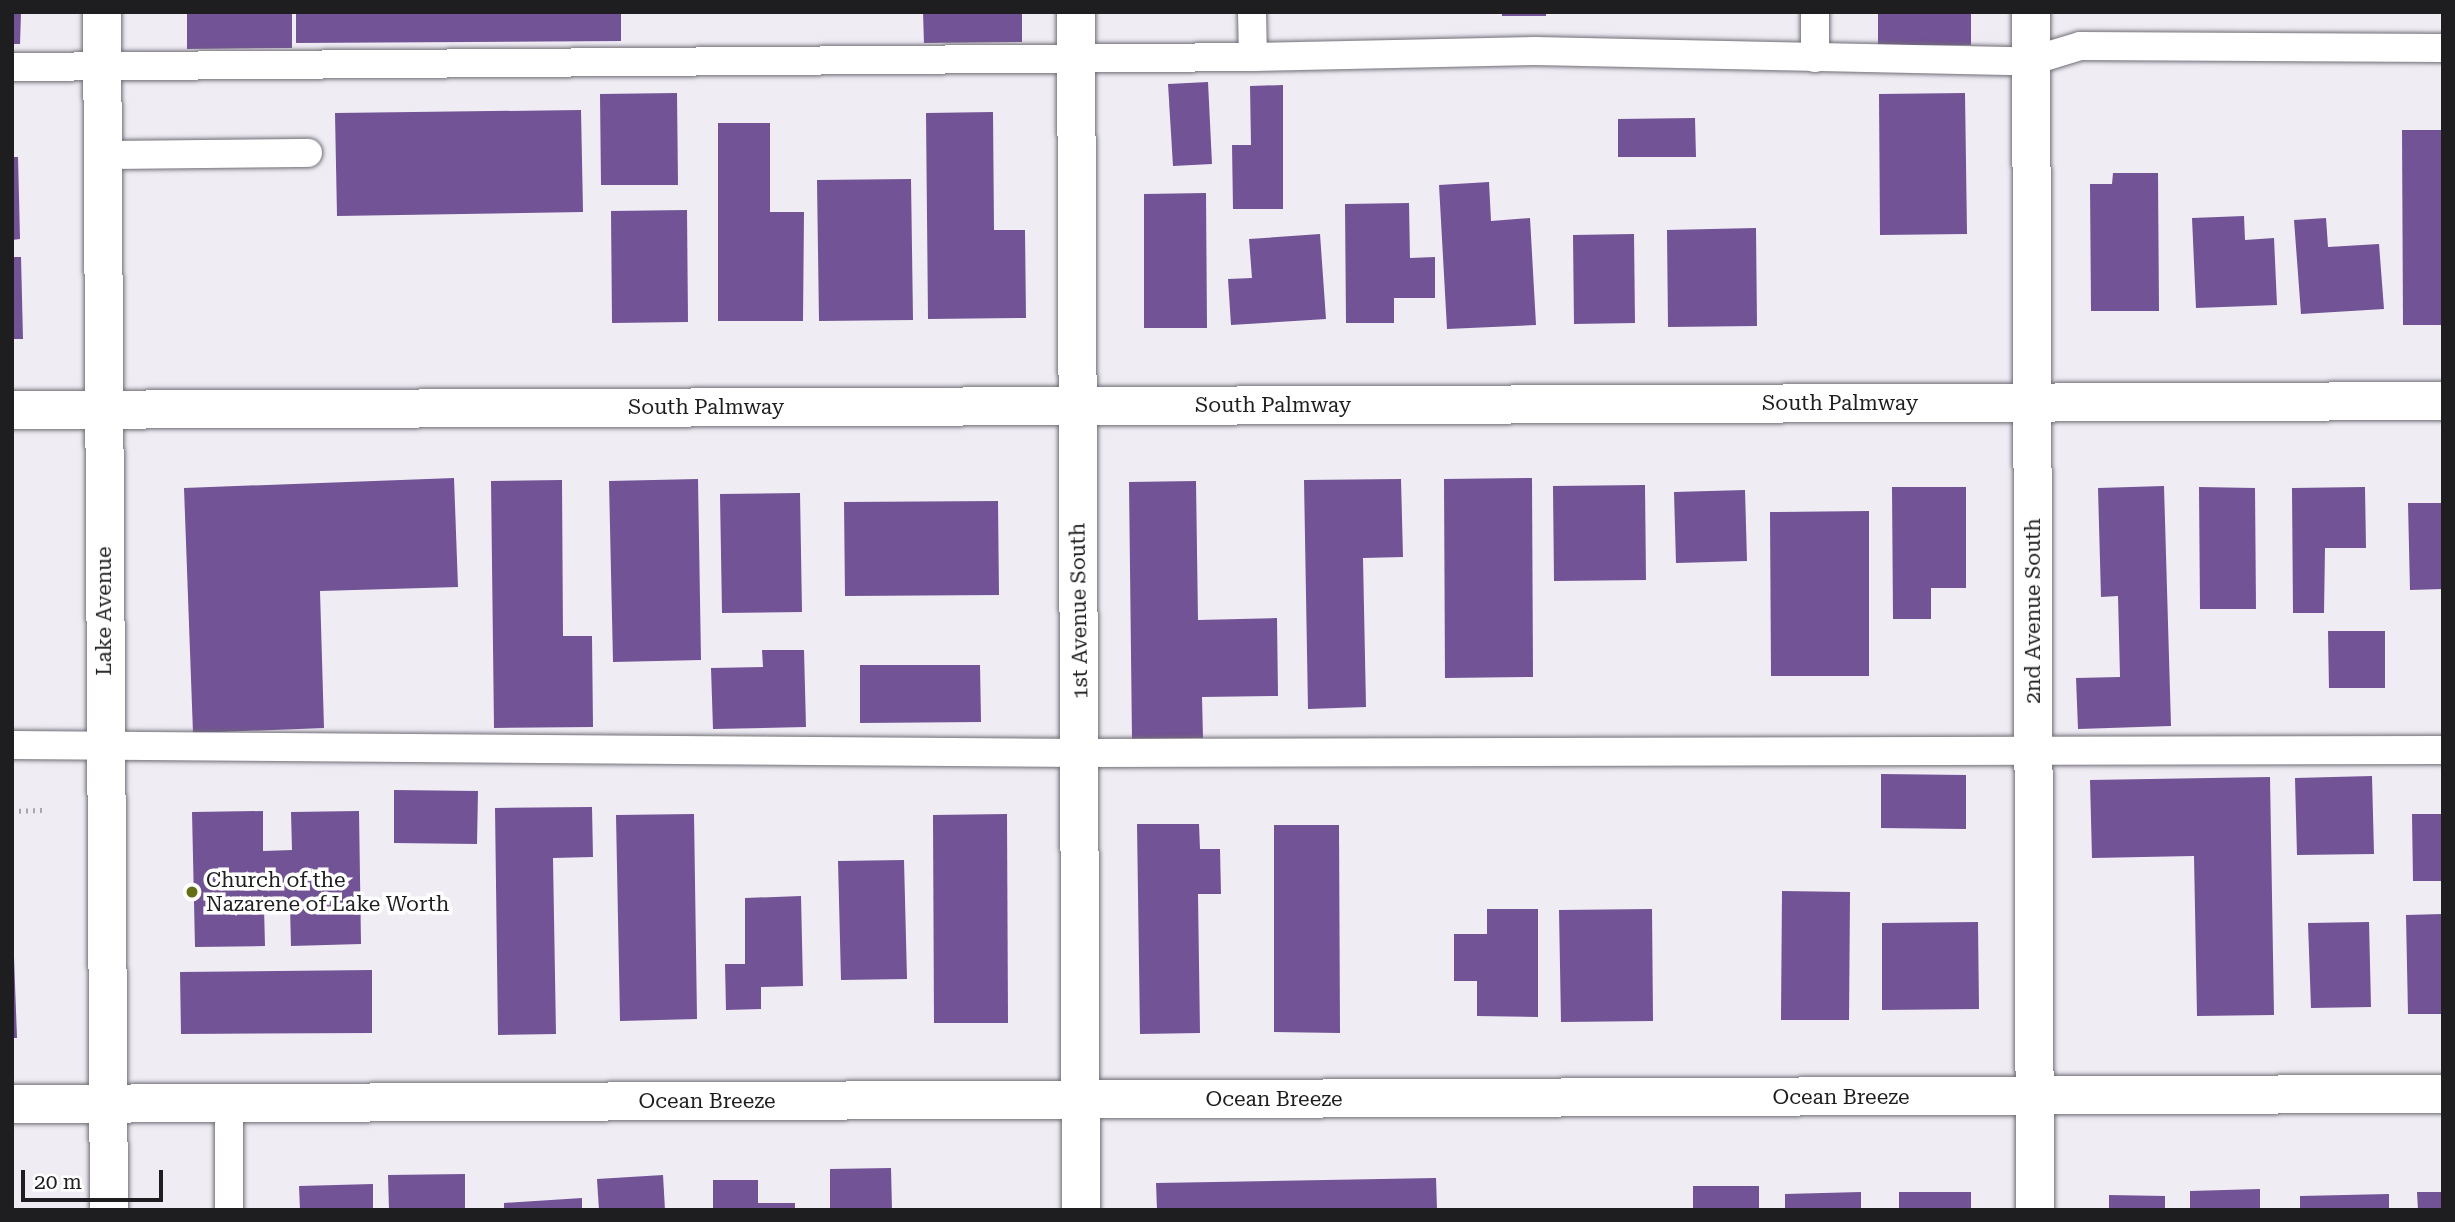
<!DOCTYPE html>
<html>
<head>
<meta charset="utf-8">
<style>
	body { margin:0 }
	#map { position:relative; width:2455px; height:1222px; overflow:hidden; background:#efecf4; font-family:"Roboto Serif",serif }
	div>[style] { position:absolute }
	.building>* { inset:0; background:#725395 }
	.path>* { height:4.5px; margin-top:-2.25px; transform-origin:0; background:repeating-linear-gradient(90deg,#a9a7ad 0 2px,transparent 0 7px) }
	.roads { filter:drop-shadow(0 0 2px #716e76) drop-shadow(0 0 2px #716e76) }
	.lane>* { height:28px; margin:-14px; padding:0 14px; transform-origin:14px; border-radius:14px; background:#fff }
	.street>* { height:38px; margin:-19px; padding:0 19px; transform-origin:19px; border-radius:19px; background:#fff }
	.secondary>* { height:38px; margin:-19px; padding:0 19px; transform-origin:19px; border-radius:19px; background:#fff }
	.dots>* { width:19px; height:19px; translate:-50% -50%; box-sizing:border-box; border:4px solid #fff; border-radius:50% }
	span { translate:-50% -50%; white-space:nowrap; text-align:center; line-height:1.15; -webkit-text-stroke:7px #fff; paint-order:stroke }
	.street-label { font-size:21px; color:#1e1d20 }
	.poi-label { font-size:21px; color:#1e1d20 }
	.left { translate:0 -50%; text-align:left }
	.frame { position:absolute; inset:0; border:14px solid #1e1d20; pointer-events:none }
	.scale { position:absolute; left:21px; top:1170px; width:142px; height:32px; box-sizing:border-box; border:4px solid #1e1d20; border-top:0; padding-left:9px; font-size:21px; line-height:24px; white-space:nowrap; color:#1e1d20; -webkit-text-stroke:5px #fff; paint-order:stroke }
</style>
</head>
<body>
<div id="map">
	<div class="building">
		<div style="clip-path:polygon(12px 12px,21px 12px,20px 44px,12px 44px)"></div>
		<div style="clip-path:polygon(187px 12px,292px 12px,292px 48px,187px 49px)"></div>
		<div style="clip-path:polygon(296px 12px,621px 12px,621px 41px,296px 43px)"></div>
		<div style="clip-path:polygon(923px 12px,1022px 12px,1022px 42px,924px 43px)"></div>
		<div style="clip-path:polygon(1502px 12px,1546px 12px,1546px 16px,1502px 16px)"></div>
		<div style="clip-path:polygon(1878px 12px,1971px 12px,1971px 45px,1878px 45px)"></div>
		<div style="clip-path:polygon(1208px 82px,1212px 164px,1173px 166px,1168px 84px)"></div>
		<div style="clip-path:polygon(1283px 85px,1283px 209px,1233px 209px,1232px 145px,1251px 145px,1250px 86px)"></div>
		<div style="clip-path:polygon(677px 93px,678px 185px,601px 185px,600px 94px)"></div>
		<div style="clip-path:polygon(1965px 93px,1967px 234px,1880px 235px,1879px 94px)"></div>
		<div style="clip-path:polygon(581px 110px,583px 212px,337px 216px,335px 113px)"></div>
		<div style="clip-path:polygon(993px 112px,994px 230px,1025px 230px,1026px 318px,928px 319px,926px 113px)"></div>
		<div style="clip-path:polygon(1695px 118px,1696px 157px,1618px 157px,1618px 119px)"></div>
		<div style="clip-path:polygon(718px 123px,770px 123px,770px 212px,804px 212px,803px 321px,718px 321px)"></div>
		<div style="clip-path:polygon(2402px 130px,2443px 130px,2443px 325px,2403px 325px)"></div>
		<div style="clip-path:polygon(12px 157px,18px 157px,20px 239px,12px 240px)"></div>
		<div style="clip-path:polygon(2113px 173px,2158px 173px,2159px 311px,2091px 311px,2090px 184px,2112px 184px)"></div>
		<div style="clip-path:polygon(911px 179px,913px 320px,819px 321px,817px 180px)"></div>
		<div style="clip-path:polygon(1489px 182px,1491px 221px,1530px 218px,1536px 325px,1447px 329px,1439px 185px)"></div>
		<div style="clip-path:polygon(1206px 193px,1207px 328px,1144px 328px,1144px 194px)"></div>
		<div style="clip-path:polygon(1409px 203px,1410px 258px,1435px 257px,1435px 298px,1394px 298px,1394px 323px,1346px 323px,1345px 204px)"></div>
		<div style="clip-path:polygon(687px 210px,688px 322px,612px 323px,611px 211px)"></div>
		<div style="clip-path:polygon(2244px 216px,2245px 240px,2274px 238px,2277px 305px,2196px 308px,2192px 218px)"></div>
		<div style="clip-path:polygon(2326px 218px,2328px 247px,2379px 244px,2384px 309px,2301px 314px,2294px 220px)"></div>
		<div style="clip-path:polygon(1756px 228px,1757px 326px,1668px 327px,1667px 230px)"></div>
		<div style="clip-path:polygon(1320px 234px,1326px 319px,1231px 325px,1228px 279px,1252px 278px,1249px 239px)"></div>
		<div style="clip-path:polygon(1634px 234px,1635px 323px,1574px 324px,1573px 235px)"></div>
		<div style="clip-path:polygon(12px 257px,21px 257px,23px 339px,12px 339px)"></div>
		<div style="clip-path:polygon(454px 478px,458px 587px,320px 591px,324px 728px,193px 733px,184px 488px)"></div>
		<div style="clip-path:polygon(1532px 478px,1533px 677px,1445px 678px,1444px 479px)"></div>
		<div style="clip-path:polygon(698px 479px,701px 660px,613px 662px,609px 481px)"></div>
		<div style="clip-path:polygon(1401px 479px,1403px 557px,1363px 558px,1366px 707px,1308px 709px,1304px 480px)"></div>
		<div style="clip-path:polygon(562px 480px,563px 636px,592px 636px,593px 727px,494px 728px,491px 481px)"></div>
		<div style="clip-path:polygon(1196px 481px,1198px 620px,1277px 618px,1278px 696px,1202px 697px,1203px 738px,1132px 739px,1129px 482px)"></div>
		<div style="clip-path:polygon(1645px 485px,1646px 580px,1554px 581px,1553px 486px)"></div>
		<div style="clip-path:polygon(2164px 486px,2171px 726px,2078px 729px,2076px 678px,2120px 677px,2118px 596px,2101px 597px,2098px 488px)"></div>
		<div style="clip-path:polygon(1892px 487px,1966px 487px,1966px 588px,1931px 588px,1931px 619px,1893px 619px)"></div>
		<div style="clip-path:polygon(2199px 487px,2255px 488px,2256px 609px,2200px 609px)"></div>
		<div style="clip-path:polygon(2365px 487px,2366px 548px,2325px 548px,2324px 613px,2293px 613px,2292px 488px)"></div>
		<div style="clip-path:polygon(1745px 490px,1747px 561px,1676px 563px,1674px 492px)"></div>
		<div style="clip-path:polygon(800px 493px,802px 612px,722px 613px,720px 494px)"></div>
		<div style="clip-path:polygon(998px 501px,999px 595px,845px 596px,844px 502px)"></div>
		<div style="clip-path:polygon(2408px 503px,2443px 503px,2443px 589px,2410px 590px)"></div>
		<div style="clip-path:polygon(1869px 511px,1869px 676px,1771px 676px,1770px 512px)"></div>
		<div style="clip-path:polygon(2328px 631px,2385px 631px,2385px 688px,2329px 688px)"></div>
		<div style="clip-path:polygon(762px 650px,804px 650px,806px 727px,713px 729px,711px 668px,763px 667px)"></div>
		<div style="clip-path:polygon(860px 665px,980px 665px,981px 722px,860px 723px)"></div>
		<div style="clip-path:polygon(1881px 774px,1966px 775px,1966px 829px,1881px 828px)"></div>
		<div style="clip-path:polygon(2372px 776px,2374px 854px,2297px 855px,2295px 778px)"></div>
		<div style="clip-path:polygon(2270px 777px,2274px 1015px,2197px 1016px,2194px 856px,2092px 858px,2090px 780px)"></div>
		<div style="clip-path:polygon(394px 790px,478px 791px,477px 844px,394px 843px)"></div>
		<div style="clip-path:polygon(592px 807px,593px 857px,553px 858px,556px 1034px,498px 1035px,495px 808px)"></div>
		<div style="clip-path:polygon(263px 811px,263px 851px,292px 850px,291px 812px,359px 811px,361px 944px,291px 946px,290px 907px,264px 907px,265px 946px,195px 947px,192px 812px)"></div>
		<div style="clip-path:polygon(694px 814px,697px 1019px,620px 1021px,616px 815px)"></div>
		<div style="clip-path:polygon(1007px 814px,1008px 1023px,934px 1023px,933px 815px)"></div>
		<div style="clip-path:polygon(2412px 814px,2443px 814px,2443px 881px,2413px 881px)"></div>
		<div style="clip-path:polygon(1137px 824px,1199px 824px,1200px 849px,1220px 849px,1221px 894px,1198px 894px,1200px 1033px,1140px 1034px)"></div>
		<div style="clip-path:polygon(1274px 825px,1339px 825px,1340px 1033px,1274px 1032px)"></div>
		<div style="clip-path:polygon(904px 860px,907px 979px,841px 980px,838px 861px)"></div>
		<div style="clip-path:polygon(1782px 891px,1850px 892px,1849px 1020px,1781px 1020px)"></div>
		<div style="clip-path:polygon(801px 896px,803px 986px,761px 987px,761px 1009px,726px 1010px,725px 964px,745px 964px,745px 898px)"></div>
		<div style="clip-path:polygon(1487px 909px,1538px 909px,1538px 1017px,1477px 1016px,1477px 981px,1454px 981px,1454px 934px,1487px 934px)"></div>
		<div style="clip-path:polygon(1652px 909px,1653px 1021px,1561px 1022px,1559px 910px)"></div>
		<div style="clip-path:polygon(2443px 914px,2443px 1014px,2408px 1014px,2406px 915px)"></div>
		<div style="clip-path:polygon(1978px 922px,1979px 1009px,1882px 1010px,1882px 923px)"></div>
		<div style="clip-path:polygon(2369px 922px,2371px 1007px,2311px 1008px,2308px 923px)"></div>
		<div style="clip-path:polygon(12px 957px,14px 957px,17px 1038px,12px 1038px)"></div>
		<div style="clip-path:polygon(372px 970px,372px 1033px,181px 1034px,180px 972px)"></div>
		<div style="clip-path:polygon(891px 1168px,892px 1210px,830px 1210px,830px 1169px)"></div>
		<div style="clip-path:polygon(465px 1174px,465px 1210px,389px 1210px,388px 1175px)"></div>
		<div style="clip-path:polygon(663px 1175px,665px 1210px,599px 1210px,597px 1179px)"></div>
		<div style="clip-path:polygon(1436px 1178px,1437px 1210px,1157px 1210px,1156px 1183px)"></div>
		<div style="clip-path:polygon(713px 1180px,758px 1180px,758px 1203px,795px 1203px,795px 1210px,713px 1210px)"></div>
		<div style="clip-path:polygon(373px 1184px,373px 1210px,300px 1210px,299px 1186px)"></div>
		<div style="clip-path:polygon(1693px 1186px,1759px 1186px,1759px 1210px,1693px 1210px)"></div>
		<div style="clip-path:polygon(2260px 1189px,2260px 1210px,2190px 1210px,2190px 1191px)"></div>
		<div style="clip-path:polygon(1861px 1192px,1861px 1210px,1785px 1210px,1785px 1194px)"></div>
		<div style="clip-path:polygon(1899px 1192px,1971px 1192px,1971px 1210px,1899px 1210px)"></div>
		<div style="clip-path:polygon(2417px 1192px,2443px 1192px,2443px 1210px,2418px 1210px)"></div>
		<div style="clip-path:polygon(2389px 1194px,2389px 1210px,2300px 1210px,2300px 1196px)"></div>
		<div style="clip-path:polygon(2109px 1195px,2165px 1196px,2165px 1210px,2109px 1210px)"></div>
		<div style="clip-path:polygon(582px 1198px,582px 1210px,504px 1210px,504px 1203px)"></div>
	</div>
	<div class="path">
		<div style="left:12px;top:811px;width:35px;rotate:-2deg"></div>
	</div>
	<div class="roads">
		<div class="lane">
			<div style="left:1253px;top:57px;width:282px;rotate:-1.2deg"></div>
			<div style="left:1535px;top:51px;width:496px;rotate:1.2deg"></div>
			<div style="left:2031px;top:61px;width:51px;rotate:-17deg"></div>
			<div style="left:2080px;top:46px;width:363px;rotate:0.3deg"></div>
			<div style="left:1815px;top:58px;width:46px;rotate:-90deg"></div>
			<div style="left:12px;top:67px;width:1241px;rotate:-0.46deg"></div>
			<div style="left:1253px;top:57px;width:45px;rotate:-91.3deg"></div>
			<div style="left:102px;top:155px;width:206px;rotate:-0.6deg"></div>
			<div style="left:12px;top:745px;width:1068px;rotate:0.43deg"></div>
			<div style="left:1080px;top:753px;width:1363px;rotate:-0.13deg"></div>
			<div style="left:229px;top:1102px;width:108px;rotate:90deg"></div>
		</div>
		<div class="street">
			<div style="left:1076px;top:12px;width:1198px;rotate:89.76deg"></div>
			<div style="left:2031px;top:12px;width:1198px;rotate:89.81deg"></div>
			<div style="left:12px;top:410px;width:2431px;rotate:-0.21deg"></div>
			<div style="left:12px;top:1104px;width:2431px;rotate:-0.24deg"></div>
		</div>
		<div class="secondary">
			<div style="left:102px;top:12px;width:1198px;rotate:89.67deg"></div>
		</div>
	</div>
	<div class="dots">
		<div style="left:192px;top:892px;background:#646e15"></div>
	</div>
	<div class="street-label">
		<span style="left:1840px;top:403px">South Palmway</span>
		<span style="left:1273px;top:405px">South Palmway</span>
		<span style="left:706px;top:407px">South Palmway</span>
		<span style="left:104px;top:611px;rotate:-90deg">Lake Avenue</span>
		<span style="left:1079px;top:611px;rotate:-91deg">1st Avenue South</span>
		<span style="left:2033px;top:611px;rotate:-90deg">2nd Avenue South</span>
		<span style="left:1841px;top:1097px">Ocean Breeze</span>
		<span style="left:1274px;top:1099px">Ocean Breeze</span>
		<span style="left:707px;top:1101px">Ocean Breeze</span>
	</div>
	<div class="poi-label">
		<span class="left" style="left:206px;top:892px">Church of the<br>Nazarene of Lake Worth</span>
	</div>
	<div class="frame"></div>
	<div class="scale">20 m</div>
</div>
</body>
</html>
